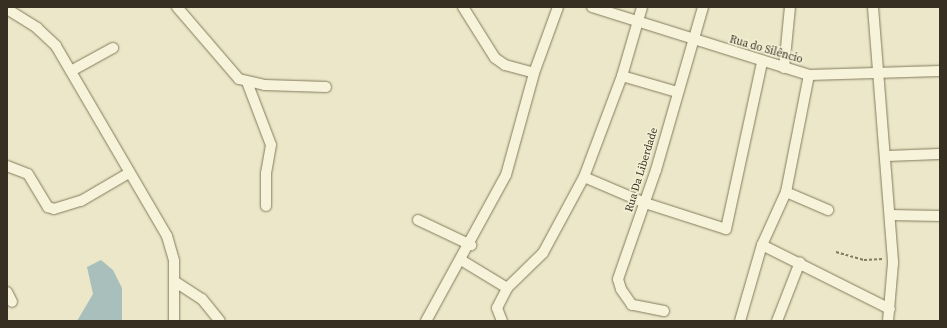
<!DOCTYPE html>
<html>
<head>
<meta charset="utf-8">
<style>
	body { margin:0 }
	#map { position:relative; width:947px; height:328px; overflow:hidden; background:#ebe7c8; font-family:"Source Serif 4",serif }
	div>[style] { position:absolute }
	.water>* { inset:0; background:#a8bfbc }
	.path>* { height:1.5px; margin-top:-0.75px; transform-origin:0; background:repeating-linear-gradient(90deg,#857a5e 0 3px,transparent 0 5px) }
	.roads { filter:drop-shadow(0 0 1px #857a5e) drop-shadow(0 0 1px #857a5e) }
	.minor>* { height:10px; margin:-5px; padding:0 5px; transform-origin:5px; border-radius:5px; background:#f6f3da }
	span { translate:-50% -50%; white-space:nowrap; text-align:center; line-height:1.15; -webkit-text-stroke:3px #f3f0d6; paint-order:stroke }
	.street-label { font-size:11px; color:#372f21 }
	.frame { position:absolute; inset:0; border:8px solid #372f21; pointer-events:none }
</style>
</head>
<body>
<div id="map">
	<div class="water">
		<div style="clip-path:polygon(101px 260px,113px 270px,122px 288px,122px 321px,77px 321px,93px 294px,87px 267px)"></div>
	</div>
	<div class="path">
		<div style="left:836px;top:252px;width:29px;rotate:16deg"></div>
		<div style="left:864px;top:260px;width:19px;rotate:-3deg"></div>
	</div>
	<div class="roads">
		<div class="minor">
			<div style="left:177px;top:7px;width:95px;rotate:49.3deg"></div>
			<div style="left:239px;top:79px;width:27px;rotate:13deg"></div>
			<div style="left:265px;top:85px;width:61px;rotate:1.9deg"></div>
			<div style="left:463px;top:7px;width:60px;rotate:57.9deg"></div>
			<div style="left:495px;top:58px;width:12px;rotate:35deg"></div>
			<div style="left:505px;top:65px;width:30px;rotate:15deg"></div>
			<div style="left:592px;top:7px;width:227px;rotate:17.4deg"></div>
			<div style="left:809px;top:75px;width:131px;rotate:-1.7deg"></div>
			<div style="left:873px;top:7px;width:257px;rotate:85.5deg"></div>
			<div style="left:893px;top:263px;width:58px;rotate:94.9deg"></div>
			<div style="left:7px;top:9px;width:36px;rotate:32deg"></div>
			<div style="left:37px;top:28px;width:26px;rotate:43deg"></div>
			<div style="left:56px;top:46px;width:220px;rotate:59.7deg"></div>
			<div style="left:167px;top:236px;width:26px;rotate:74deg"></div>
			<div style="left:174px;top:261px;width:60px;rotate:90deg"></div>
			<div style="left:784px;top:68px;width:61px;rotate:-84.4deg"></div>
			<div style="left:71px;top:71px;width:48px;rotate:-28.7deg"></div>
			<div style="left:622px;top:76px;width:57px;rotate:16.2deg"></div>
			<div style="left:247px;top:82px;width:67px;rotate:69.1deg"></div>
			<div style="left:271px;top:145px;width:28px;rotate:100deg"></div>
			<div style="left:266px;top:173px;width:33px;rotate:90deg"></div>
			<div style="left:886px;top:156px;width:54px;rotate:-2.1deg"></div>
			<div style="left:7px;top:166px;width:22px;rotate:21deg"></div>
			<div style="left:28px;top:174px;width:39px;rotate:59deg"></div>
			<div style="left:48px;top:207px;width:6px;rotate:18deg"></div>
			<div style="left:54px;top:209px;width:28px;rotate:-17deg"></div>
			<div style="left:81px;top:201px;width:56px;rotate:-30.3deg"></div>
			<div style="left:584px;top:177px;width:66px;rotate:23.1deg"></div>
			<div style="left:645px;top:203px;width:85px;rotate:17.8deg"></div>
			<div style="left:726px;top:229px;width:171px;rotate:-77.8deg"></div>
			<div style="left:786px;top:192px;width:46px;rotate:23.2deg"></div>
			<div style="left:890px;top:215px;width:50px;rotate:1.1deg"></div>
			<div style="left:418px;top:220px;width:59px;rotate:25.3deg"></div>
			<div style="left:762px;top:245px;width:143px;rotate:26.6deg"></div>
			<div style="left:461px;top:260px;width:54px;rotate:31.3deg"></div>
			<div style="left:507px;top:288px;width:50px;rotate:-44.2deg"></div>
			<div style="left:543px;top:253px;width:86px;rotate:-61.7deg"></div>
			<div style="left:584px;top:177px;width:108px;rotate:-69.4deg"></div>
			<div style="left:622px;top:76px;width:72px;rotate:-73.8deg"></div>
			<div style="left:174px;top:281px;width:33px;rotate:33deg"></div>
			<div style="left:202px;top:299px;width:28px;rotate:51deg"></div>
			<div style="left:7px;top:292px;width:11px;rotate:63deg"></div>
			<div style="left:664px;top:311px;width:33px;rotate:-169deg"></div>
			<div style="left:632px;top:305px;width:19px;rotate:-125deg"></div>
			<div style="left:621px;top:289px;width:10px;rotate:-107deg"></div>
			<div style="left:618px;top:279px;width:115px;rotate:-70.8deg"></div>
			<div style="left:656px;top:170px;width:170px;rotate:-73.9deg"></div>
			<div style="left:426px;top:321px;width:166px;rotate:-61.3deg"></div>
			<div style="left:506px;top:175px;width:106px;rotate:-74.6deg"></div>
			<div style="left:534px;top:73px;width:70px;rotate:-70deg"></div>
			<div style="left:502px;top:321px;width:14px;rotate:-111deg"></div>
			<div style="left:497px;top:308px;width:22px;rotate:-63deg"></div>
			<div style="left:740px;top:321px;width:79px;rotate:-73.9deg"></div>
			<div style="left:762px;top:245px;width:58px;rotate:-65.6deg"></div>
			<div style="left:786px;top:192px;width:119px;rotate:-78.9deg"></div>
			<div style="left:777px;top:321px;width:63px;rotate:-68.7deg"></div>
		</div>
	</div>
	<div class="street-label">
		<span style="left:766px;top:50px;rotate:16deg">Rua do Silêncio</span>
		<span style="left:642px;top:170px;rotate:-73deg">Rua Da Liberdade</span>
	</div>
	<div class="frame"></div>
</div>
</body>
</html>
